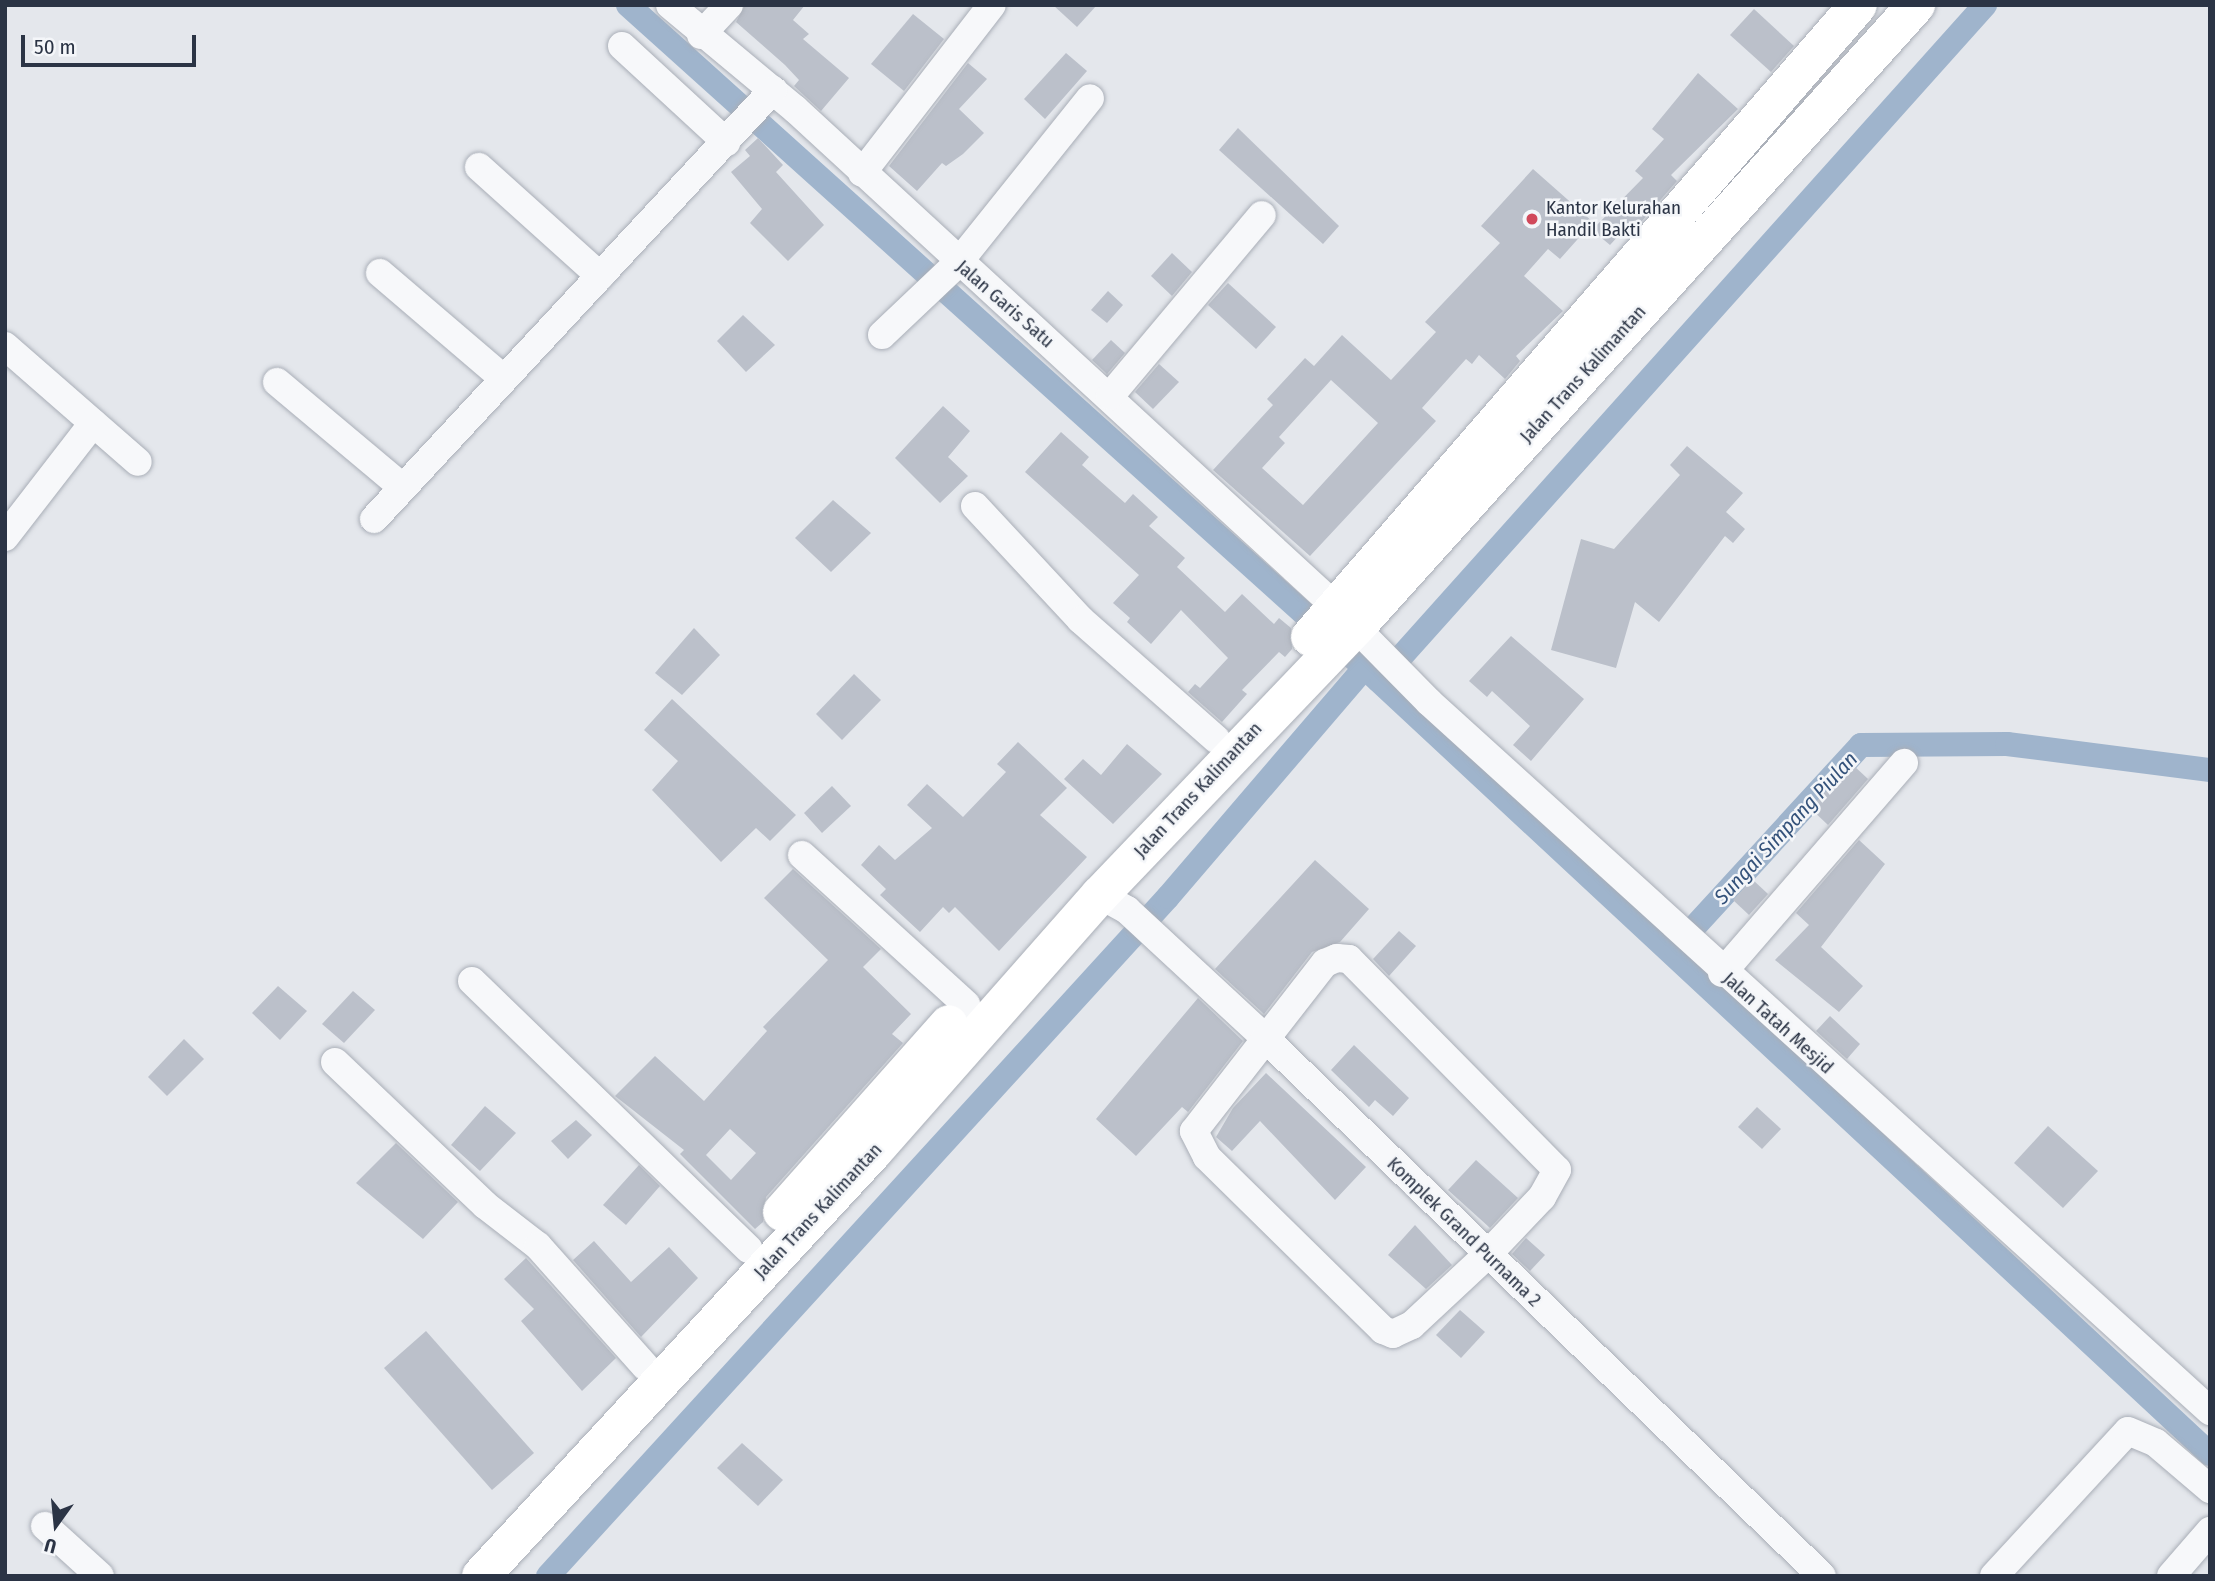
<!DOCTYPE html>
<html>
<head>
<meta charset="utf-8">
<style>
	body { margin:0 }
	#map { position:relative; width:2215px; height:1581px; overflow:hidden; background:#e4e7ec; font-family:"Fira Sans Condensed",sans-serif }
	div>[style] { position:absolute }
	.canal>* { height:24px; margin:-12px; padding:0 12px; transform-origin:12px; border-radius:12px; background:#9fb4cc }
	.building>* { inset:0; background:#bbc0ca }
	.roads { filter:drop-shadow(0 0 2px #a9aeb7) drop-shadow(0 0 2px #a9aeb7) }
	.minor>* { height:28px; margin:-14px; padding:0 14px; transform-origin:14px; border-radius:14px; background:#f7f8fa }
	.highway>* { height:38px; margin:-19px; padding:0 19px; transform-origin:19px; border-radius:19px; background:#fff }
	.dots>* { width:19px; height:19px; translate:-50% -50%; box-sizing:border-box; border:4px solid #f4f6f9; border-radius:50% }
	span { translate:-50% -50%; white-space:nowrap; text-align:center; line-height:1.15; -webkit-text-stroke:5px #f4f6f9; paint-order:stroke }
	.poi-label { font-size:19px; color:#2b3445 }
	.left { translate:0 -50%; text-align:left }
	.street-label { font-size:19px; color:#2b3445 }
	.water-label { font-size:21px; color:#34527a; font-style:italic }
	.frame { position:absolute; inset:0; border:7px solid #2b3445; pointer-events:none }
	.north { position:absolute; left:21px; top:1490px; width:70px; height:70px; -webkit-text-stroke:5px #f4f6f9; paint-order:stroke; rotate:195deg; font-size:19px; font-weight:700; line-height:28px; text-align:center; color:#2b3445 }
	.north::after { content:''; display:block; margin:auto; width:24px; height:32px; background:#2b3445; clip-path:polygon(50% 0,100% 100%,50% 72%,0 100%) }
	.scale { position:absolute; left:21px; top:35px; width:175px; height:32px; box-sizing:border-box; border:4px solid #2b3445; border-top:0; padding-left:9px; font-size:21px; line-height:24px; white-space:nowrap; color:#2b3445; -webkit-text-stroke:5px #f4f6f9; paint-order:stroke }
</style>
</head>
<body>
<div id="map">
	<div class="canal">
		<div style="left:628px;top:5px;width:1010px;rotate:41.99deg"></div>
		<div style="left:1379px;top:681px;width:1135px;rotate:42.93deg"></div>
		<div style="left:1382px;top:678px;width:904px;rotate:-48.14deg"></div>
		<div style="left:1675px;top:948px;width:275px;rotate:-47.5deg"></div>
		<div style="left:1861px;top:745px;width:146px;rotate:-0.4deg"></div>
		<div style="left:2007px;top:744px;width:205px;rotate:7.3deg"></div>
		<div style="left:548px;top:1576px;width:919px;rotate:-47.6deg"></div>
		<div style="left:1168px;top:897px;width:301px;rotate:-49.4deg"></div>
	</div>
	<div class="building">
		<div style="clip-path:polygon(745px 5px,805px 5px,793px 20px,809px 34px,803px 39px,849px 78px,821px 111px,794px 86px,799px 80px,785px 65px,736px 22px)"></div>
		<div style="clip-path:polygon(1053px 5px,1097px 5px,1077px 27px)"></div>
		<div style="clip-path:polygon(1754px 9px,1794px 46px,1771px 72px,1730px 35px)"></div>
		<div style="clip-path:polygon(913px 14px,944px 39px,904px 91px,871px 64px)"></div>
		<div style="clip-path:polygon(1066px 53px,1087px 71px,1045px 119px,1024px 99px)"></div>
		<div style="clip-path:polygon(968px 63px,987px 79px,959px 109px,984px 133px,963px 154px,946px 166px,942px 163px,917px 191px,889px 166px)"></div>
		<div style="clip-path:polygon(1698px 73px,1738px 109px,1671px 175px,1677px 181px,1627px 238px,1621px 233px,1610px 245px,1592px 230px,1643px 178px,1635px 171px,1664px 139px,1652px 129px)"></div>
		<div style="clip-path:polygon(1238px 128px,1339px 226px,1323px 244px,1219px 150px)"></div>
		<div style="clip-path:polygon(758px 138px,783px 165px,776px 172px,824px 225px,788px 261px,750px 223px,762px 209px,731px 172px,750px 156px,745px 150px)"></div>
		<div style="clip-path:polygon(evenodd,1533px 169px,1593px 222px,1560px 259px,1548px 249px,1524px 276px,1563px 311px,1516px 356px,1520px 361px,1505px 379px,1479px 355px,1472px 364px,1466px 359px,1422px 408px,1436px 421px,1310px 556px,1213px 470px,1273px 405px,1267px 399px,1305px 358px,1314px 366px,1342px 335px,1391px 380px,1436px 332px,1425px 322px,1500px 243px,1481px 226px,1533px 169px,1331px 380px,1378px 423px,1303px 505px,1262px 468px,1285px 443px,1279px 437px,1331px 380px)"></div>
		<div style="clip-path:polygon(1172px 253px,1192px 272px,1172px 296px,1151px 276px)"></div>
		<div style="clip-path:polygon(1228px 283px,1276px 327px,1256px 349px,1208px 305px)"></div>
		<div style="clip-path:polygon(1108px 291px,1123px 305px,1107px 323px,1091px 310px)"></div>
		<div style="clip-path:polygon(743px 315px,775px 345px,746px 372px,717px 341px)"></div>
		<div style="clip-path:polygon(1111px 340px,1125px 353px,1107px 374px,1092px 360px)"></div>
		<div style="clip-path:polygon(1159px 364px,1179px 382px,1153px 409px,1135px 392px)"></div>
		<div style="clip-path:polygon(943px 406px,970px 431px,948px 457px,968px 476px,940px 503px,895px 458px)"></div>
		<div style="clip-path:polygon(1061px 432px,1089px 457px,1082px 465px,1125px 503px,1133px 494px,1158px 517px,1149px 526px,1185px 558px,1177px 567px,1225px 612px,1242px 594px,1274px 624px,1279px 618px,1291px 628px,1292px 649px,1285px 657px,1279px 652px,1242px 690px,1247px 694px,1222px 722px,1188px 692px,1195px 684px,1200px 688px,1228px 658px,1181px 610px,1151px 644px,1127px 622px,1130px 618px,1113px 603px,1139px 575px,1025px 472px)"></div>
		<div style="clip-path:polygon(1687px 446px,1743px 493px,1726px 512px,1745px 529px,1733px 543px,1725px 536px,1659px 622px,1635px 602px,1616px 668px,1551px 650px,1581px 539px,1614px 549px,1680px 475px,1670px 465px)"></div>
		<div style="clip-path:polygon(833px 500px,871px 533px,831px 572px,795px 538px)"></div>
		<div style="clip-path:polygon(694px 628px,720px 655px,682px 695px,655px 673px)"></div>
		<div style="clip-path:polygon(1511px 636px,1584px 699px,1531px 761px,1513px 745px,1530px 726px,1492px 691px,1487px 697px,1469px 681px)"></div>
		<div style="clip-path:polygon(854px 674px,881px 700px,842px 740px,816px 714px)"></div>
		<div style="clip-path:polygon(672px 699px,796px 815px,770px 841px,756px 828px,721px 862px,652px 790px,678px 761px,644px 730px)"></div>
		<div style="clip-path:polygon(1018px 742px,1067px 788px,1040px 815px,1087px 857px,999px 951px,955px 907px,949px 913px,943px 907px,920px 932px,880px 895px,886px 889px,861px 865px,879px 845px,895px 860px,932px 828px,907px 805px,927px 784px,963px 817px,1006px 772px,997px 764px)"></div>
		<div style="clip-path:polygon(1127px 744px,1162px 774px,1113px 824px,1064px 779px,1083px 759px,1101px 775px)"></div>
		<div style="clip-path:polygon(1852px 764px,1868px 779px,1828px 825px,1810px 808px)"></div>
		<div style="clip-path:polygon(832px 786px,851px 806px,822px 833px,804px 813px)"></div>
		<div style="clip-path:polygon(1859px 840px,1885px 864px,1821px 947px,1863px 986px,1839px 1012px,1775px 960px,1809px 925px,1796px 913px)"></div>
		<div style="clip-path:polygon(1315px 860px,1369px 909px,1340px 942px,1312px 952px,1264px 1014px,1215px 969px)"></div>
		<div style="clip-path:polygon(evenodd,793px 869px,881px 949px,863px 967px,911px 1014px,892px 1034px,903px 1043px,766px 1197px,763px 1222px,755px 1229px,680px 1154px,684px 1150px,615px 1096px,655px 1056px,704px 1101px,767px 1031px,763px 1027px,828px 960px,764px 898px,793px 869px,730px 1129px,756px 1153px,731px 1180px,706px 1155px,730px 1129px)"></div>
		<div style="clip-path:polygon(1752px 879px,1768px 894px,1749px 915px,1733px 900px)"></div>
		<div style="clip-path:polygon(1399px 931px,1416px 946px,1389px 976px,1373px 959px)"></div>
		<div style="clip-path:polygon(278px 986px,307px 1011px,280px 1040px,252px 1013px)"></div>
		<div style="clip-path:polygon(353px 991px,375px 1010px,344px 1043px,322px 1024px)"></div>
		<div style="clip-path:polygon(1198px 998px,1243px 1041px,1188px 1112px,1182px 1107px,1136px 1156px,1096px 1119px)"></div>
		<div style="clip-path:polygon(1830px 1016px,1860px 1044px,1847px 1059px,1816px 1031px)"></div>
		<div style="clip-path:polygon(184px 1039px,204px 1059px,167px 1096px,148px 1077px)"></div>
		<div style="clip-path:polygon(1354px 1045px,1409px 1098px,1393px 1116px,1375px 1100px,1369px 1107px,1331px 1070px)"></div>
		<div style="clip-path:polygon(1266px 1073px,1366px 1167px,1335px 1200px,1260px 1121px,1232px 1151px,1216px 1137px,1233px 1108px)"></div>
		<div style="clip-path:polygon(485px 1106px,516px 1133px,480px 1171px,451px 1145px)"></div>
		<div style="clip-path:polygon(1757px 1107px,1781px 1129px,1762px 1149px,1738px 1127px)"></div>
		<div style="clip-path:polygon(576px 1120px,592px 1135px,568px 1159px,551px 1141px)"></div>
		<div style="clip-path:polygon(2048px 1126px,2098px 1171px,2063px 1208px,2014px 1163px)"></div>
		<div style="clip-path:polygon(396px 1143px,458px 1202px,423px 1239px,356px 1183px)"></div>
		<div style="clip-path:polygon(1476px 1160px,1518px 1198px,1490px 1228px,1448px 1190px)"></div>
		<div style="clip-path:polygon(639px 1165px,660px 1186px,626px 1225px,603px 1205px)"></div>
		<div style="clip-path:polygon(1415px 1225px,1452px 1265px,1426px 1289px,1388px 1255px)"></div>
		<div style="clip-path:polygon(1526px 1238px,1545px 1255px,1530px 1271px,1512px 1254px)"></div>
		<div style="clip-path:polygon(594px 1241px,631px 1282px,669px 1247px,698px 1278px,641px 1337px,573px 1260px)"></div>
		<div style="clip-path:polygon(526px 1258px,616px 1358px,582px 1391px,521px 1321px,534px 1309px,504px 1279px)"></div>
		<div style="clip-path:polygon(1460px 1310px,1485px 1332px,1461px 1358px,1436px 1335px)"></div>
		<div style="clip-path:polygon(426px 1331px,534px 1453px,492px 1490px,384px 1368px)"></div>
		<div style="clip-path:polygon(742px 1443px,783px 1480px,758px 1506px,717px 1468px)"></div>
	</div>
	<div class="roads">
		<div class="minor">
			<div style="left:670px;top:5px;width:163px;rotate:39.8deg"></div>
			<div style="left:795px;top:109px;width:737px;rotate:42.63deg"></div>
			<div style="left:701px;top:35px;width:41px;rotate:-47deg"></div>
			<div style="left:622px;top:46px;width:142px;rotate:42.7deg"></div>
			<div style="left:479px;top:167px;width:163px;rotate:42deg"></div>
			<div style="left:862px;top:173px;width:212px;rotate:-52.3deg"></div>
			<div style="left:380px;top:273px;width:162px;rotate:40.5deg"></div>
			<div style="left:882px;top:335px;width:105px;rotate:-43.5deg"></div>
			<div style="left:958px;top:263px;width:211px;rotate:-51.3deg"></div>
			<div style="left:5px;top:346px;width:176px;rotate:41.1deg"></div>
			<div style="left:277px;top:382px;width:163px;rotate:40deg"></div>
			<div style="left:1110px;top:396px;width:236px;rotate:-50deg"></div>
			<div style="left:975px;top:506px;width:156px;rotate:47.1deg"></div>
			<div style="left:1081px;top:620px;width:180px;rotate:41.4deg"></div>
			<div style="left:374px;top:519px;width:586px;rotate:-47.08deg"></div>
			<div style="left:5px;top:537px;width:144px;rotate:-52.3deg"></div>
			<div style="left:1359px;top:624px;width:13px;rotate:67deg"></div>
			<div style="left:1364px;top:636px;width:93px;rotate:45.4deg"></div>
			<div style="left:1429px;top:702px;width:1055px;rotate:42.23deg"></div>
			<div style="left:802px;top:855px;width:222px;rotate:42.3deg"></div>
			<div style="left:1100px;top:895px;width:31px;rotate:29deg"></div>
			<div style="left:1127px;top:910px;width:188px;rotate:42.8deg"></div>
			<div style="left:1265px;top:1038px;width:774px;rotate:44.01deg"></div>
			<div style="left:1337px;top:958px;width:12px;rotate:5deg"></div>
			<div style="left:1349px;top:959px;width:296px;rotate:45.4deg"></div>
			<div style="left:1557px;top:1170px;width:31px;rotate:119deg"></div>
			<div style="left:1542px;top:1197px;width:80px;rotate:133.5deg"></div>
			<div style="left:1487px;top:1255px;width:103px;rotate:137deg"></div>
			<div style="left:1412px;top:1325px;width:21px;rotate:155deg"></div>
			<div style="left:1393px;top:1334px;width:11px;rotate:-158deg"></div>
			<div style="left:1383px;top:1330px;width:247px;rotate:-135.5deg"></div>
			<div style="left:1207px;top:1157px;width:29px;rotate:-117deg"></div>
			<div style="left:1194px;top:1131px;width:213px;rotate:-52.1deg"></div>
			<div style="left:1325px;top:963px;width:13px;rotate:-23deg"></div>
			<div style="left:1722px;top:973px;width:278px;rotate:-49.1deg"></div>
			<div style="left:472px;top:981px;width:385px;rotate:44.1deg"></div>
			<div style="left:335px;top:1062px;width:207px;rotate:43.6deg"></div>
			<div style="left:485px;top:1205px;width:67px;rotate:37.7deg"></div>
			<div style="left:538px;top:1246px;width:161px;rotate:48.3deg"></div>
			<div style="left:45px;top:1526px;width:74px;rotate:42.3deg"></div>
			<div style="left:1994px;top:1576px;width:197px;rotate:-47.3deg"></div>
			<div style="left:2128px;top:1431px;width:30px;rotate:23deg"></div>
			<div style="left:2156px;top:1443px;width:71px;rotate:40.4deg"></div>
			<div style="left:2171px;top:1576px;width:60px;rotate:-49.1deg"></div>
		</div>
		<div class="highway">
			<div style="left:1310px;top:637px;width:836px;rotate:-49.07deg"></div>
			<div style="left:782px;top:1212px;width:251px;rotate:-48.4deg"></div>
			<div style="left:481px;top:1576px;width:579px;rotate:-47.24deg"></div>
			<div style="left:874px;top:1151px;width:341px;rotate:-48.6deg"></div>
			<div style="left:1100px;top:895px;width:375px;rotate:-46.3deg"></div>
			<div style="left:1359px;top:624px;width:833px;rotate:-48.02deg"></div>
		</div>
	</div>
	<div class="dots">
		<div style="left:1532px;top:219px;background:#d1495b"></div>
	</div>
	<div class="poi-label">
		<span class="left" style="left:1546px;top:219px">Kantor Kelurahan<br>Handil Bakti</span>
	</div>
	<div class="street-label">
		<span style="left:1005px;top:304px;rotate:41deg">Jalan Garis Satu</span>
		<span style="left:1583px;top:374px;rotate:-48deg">Jalan Trans Kalimantan</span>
		<span style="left:1198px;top:790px;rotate:-47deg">Jalan Trans Kalimantan</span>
		<span style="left:1778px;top:1023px;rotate:42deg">Jalan Tatah Mesjid</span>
		<span style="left:818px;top:1211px;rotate:-47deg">Jalan Trans Kalimantan</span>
		<span style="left:1464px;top:1232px;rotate:44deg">Komplek Grand Purnama 2</span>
	</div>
	<div class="water-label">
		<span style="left:1786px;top:828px;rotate:-47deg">Sungai Simpang Piulan</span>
	</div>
	<div class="frame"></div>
	<div class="north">U</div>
	<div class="scale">50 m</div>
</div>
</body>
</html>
